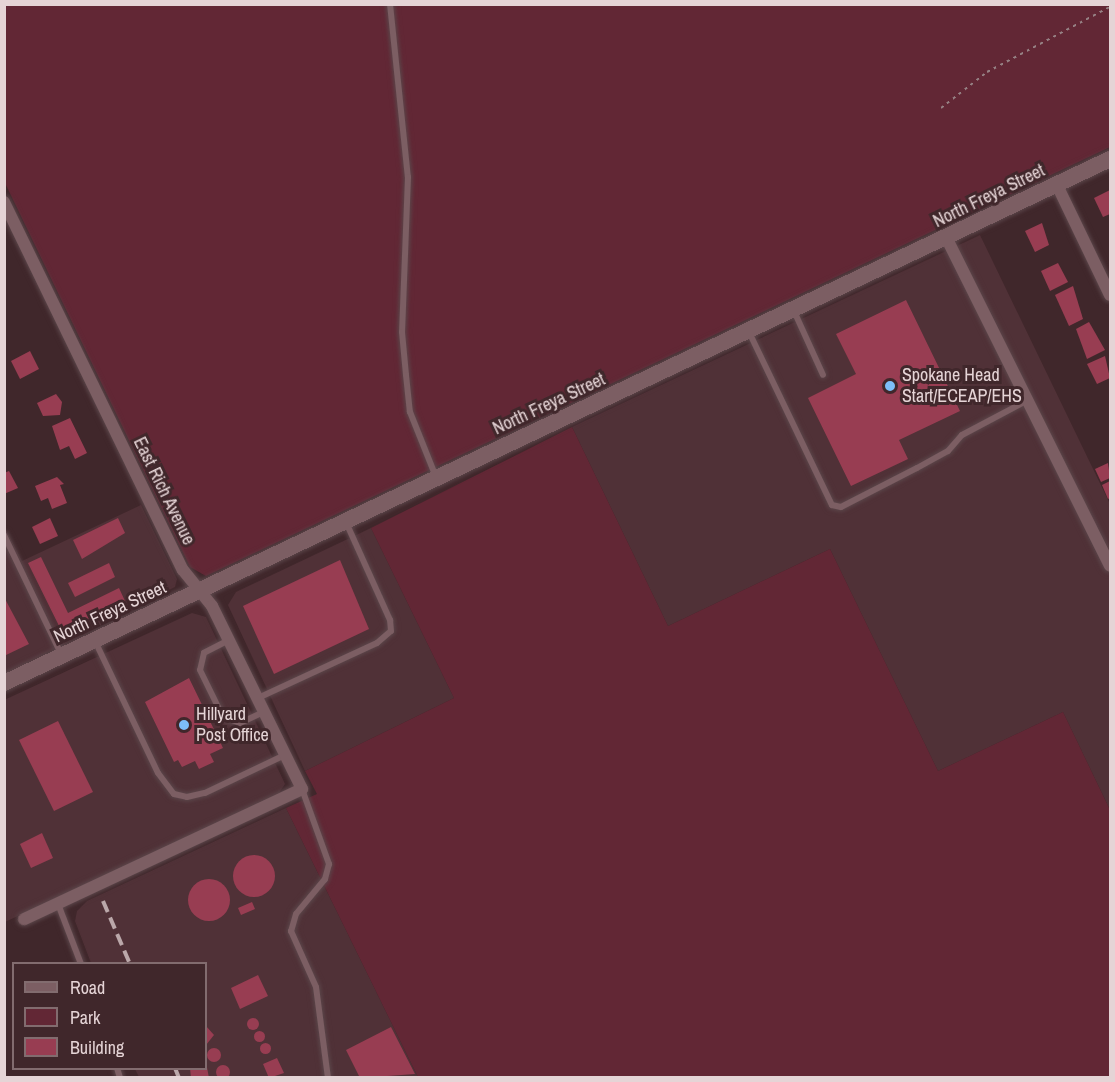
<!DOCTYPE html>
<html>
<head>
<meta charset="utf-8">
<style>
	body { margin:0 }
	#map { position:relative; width:1115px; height:1082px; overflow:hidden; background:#40272b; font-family:"Archivo Narrow",sans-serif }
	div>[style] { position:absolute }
	.built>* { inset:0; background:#503137 }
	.green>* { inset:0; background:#622735 }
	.building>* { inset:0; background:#983d52 }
	.round { border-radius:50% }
	.path>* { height:2px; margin-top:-1px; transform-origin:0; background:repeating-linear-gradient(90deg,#968184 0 3px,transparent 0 7.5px) }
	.roads { filter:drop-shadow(0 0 2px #5b464a) drop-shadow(0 0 2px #5b464a) }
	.lane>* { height:6px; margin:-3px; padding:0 3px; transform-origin:3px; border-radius:3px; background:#7c5e63 }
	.street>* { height:12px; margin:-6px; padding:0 6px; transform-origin:6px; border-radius:6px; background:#7c5e63 }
	.secondary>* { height:16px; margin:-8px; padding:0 8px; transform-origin:8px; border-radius:8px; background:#7c5e63 }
	.rail>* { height:4px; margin-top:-2px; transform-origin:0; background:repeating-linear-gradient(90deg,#bba8aa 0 12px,transparent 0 18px) }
	.dots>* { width:16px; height:16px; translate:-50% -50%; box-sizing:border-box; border:3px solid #40272b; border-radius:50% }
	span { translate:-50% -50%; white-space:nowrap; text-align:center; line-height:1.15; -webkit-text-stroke:6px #40272b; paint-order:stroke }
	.street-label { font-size:18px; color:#e5d4d6 }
	.poi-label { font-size:18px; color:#e5d4d6 }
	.left { translate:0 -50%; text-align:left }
	.frame { position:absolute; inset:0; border:6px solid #e5d4d6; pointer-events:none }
	.legend { position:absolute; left:12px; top:962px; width:195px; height:108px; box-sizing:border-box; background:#40272b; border:2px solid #826c6f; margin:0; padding:8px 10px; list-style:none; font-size:18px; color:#e5d4d6 }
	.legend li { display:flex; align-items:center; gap:12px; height:30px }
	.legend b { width:30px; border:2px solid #826c6f }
</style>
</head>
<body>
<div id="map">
	<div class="built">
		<div style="clip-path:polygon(980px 235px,1110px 504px,1110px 810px,1063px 712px,938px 771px,830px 549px,668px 626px,572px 427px)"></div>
		<div style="clip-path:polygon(141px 505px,177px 579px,175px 587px,5px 674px,4px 526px,22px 561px)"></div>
		<div style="clip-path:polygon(371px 528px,454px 698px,305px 771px,228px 605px,236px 592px)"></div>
		<div style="clip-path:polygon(192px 613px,206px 617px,285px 784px,279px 793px,5px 922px,4px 700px)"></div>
		<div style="clip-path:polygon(286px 808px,418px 1077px,139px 1077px,135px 1069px,206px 1068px,206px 964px,91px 963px,75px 921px,77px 911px,87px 901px)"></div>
	</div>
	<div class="green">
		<div style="clip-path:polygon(5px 5px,1110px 5px,1110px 147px,206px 576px,190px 567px,5px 183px)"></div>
		<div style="clip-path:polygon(572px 427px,668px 626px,830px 549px,938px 771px,1063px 712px,1110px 810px,1110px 1077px,418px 1077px,286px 808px,317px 794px,305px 771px,454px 698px,371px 528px)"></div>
	</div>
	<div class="building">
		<div style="clip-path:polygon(1110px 190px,1110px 214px,1103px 217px,1094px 198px)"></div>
		<div style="clip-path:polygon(1042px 223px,1049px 245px,1035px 252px,1025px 231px)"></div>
		<div style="clip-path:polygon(1058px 263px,1068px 282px,1050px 291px,1041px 271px)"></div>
		<div style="clip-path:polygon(1073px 286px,1083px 319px,1069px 326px,1055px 295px)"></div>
		<div style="clip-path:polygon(906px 300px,960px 411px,899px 440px,908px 459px,851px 486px,808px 398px,856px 374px,836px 334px)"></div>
		<div style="clip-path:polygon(1089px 322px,1105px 350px,1087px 359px,1076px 329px)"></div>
		<div style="clip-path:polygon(30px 351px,39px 369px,20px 379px,11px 361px)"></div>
		<div style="clip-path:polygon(1105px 356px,1110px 378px,1097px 384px,1087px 364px)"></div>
		<div style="clip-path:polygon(56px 394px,62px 402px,60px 415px,43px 416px,37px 403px)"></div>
		<div style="clip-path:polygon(70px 418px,87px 453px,75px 459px,69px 446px,60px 450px,52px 426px)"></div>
		<div style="clip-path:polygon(1108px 463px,1110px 478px,1101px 482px,1095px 469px)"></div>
		<div style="clip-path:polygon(9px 471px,18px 488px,4px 494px,4px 473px)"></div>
		<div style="clip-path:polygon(57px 477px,64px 484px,60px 485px,67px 503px,52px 509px,48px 498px,41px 501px,35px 486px)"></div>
		<div style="clip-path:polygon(1110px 481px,1110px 498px,1108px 499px,1102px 485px)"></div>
		<div style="clip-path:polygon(50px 518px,58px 536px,40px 544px,32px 527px)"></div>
		<div style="clip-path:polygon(118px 518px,125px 533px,82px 559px,73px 540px)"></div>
		<div style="clip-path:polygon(41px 557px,68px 613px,119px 588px,125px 601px,62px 632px,28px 563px)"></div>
		<div style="clip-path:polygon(340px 560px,369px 629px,274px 674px,243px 606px)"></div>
		<div style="clip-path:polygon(109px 563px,115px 577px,75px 597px,68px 583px)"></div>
		<div style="clip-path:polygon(4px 597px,29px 644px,4px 656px)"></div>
		<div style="clip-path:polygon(189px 678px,223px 748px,210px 754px,214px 762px,199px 769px,195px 761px,182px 767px,178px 760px,174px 762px,145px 702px)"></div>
		<div style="clip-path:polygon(58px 721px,93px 792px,54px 811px,19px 740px)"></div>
		<div style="clip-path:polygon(42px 833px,53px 858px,31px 868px,20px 844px)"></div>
		<div class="round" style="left:233px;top:855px;width:42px;height:42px"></div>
		<div class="round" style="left:188px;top:879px;width:42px;height:42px"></div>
		<div style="clip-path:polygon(252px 902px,255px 909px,241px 915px,238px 908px)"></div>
		<div style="clip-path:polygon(258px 975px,268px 996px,240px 1009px,231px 988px)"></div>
		<div class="round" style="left:247px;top:1018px;width:12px;height:12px"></div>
		<div style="clip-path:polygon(206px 1026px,214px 1035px,206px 1045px)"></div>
		<div style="clip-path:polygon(391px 1027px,415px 1074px,360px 1078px,346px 1050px)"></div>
		<div class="round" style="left:253.5px;top:1030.5px;width:11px;height:11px"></div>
		<div class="round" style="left:259.5px;top:1042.5px;width:11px;height:11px"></div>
		<div class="round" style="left:207px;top:1048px;width:14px;height:14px"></div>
		<div style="clip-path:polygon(277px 1058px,284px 1073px,269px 1078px,263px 1064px)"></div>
		<div style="clip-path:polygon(206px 1062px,209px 1078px,191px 1078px,190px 1068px,206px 1068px)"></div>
		<div class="round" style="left:216px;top:1065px;width:14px;height:14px"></div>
	</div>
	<div class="path">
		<div style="left:941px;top:108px;width:58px;rotate:-38deg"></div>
		<div style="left:987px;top:72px;width:139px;rotate:-27.9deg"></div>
	</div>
	<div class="roads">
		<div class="lane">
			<div style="left:390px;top:4px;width:174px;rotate:84.1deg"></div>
			<div style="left:408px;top:177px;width:155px;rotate:92.2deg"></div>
			<div style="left:402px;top:332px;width:43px;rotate:84.7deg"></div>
			<div style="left:406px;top:375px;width:37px;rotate:84deg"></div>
			<div style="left:410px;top:412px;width:70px;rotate:68.2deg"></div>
			<div style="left:794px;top:311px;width:70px;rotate:65.6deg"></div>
			<div style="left:749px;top:332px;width:192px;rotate:64.4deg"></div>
			<div style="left:832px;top:505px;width:9px;rotate:13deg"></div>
			<div style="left:841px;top:507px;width:85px;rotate:-27.2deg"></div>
			<div style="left:917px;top:468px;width:35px;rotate:-29deg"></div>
			<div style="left:948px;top:451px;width:21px;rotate:-49deg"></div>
			<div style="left:962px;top:435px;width:75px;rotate:-27.9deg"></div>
			<div style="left:4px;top:535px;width:132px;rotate:64.4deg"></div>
			<div style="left:229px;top:640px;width:28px;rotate:153deg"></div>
			<div style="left:204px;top:653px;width:17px;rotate:103deg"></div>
			<div style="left:200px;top:670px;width:52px;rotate:63.9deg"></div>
			<div style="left:223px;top:717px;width:18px;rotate:19deg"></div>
			<div style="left:240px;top:723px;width:26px;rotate:-25deg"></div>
			<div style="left:95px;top:641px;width:146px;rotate:64.5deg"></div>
			<div style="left:158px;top:773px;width:26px;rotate:53deg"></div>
			<div style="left:174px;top:794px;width:13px;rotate:13deg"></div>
			<div style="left:187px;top:797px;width:18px;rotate:-13deg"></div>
			<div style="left:205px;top:793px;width:89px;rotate:-25.4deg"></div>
			<div style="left:258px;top:698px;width:131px;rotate:-24.8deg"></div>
			<div style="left:377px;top:643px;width:18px;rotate:-41deg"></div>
			<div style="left:391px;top:631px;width:11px;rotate:-95deg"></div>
			<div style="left:390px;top:620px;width:107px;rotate:-114.2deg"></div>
			<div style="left:302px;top:789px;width:80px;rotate:70.2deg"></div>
			<div style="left:329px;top:864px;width:16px;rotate:105deg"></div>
			<div style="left:325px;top:879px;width:45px;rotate:129.6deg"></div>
			<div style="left:296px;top:914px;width:18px;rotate:106deg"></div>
			<div style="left:291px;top:931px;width:61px;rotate:65.9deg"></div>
			<div style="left:316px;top:987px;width:92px;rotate:82.5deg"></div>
			<div style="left:58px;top:904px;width:64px;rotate:69deg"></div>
			<div style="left:117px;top:1068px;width:10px;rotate:73deg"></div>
		</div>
		<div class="street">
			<div style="left:1057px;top:185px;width:122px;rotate:64.3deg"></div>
			<div style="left:4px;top:202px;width:409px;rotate:64.1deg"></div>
			<div style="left:183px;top:570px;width:46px;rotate:51.1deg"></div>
			<div style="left:212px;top:606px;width:204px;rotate:63.8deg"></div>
			<div style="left:302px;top:789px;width:307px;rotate:154.9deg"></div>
			<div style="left:947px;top:239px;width:365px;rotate:63.5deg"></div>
		</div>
		<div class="secondary">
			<div style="left:4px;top:683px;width:1224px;rotate:-25.35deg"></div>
		</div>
	</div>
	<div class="rail">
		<div style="left:103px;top:901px;width:69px;rotate:66.8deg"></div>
		<div style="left:175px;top:1068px;width:11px;rotate:68deg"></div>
	</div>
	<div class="dots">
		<div style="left:890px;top:386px;background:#7dbef9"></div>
		<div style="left:184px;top:725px;background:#7dbef9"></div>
	</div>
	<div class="street-label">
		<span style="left:989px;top:196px;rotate:-26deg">North Freya Street</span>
		<span style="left:549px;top:404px;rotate:-25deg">North Freya Street</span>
		<span style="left:164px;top:491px;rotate:64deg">East Rich Avenue</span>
		<span style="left:110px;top:612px;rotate:-25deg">North Freya Street</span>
	</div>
	<div class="poi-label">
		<span class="left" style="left:902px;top:386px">Spokane Head<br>Start/ECEAP/EHS</span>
		<span class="left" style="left:196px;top:725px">Hillyard<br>Post Office</span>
	</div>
	<div class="frame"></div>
	<ul class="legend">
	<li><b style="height:8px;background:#7c5e63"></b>Road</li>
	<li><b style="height:16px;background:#622735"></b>Park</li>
	<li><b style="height:16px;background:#983d52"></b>Building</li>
	</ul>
</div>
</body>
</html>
